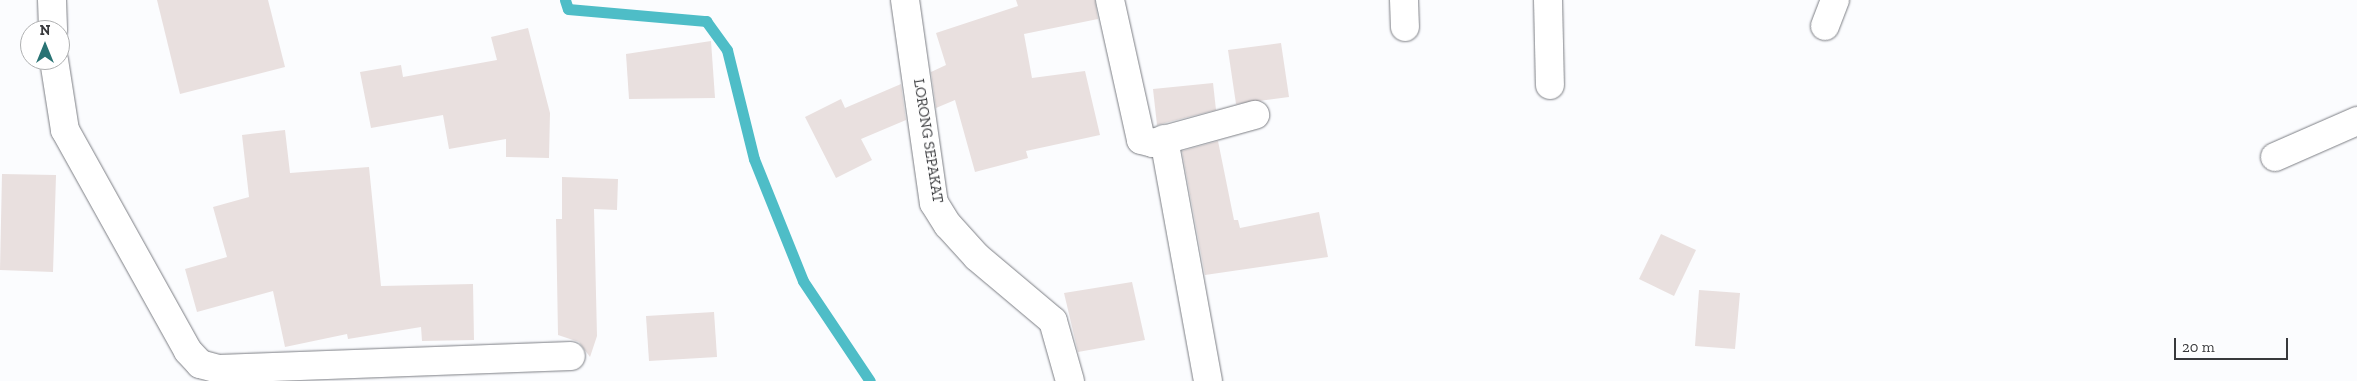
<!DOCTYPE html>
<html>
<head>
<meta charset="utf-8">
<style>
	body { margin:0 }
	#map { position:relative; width:2357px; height:381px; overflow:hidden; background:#fbfcfe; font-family:"Zilla Slab",serif }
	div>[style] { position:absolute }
	.stream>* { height:11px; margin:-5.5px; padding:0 5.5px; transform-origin:5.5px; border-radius:5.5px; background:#4ebdc7 }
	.building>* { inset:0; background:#e9e0df }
	.roads { filter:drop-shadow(0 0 1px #7c7e84) drop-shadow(0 0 1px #7c7e84) }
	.minor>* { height:28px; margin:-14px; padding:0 14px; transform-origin:14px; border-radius:14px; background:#fff }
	span { translate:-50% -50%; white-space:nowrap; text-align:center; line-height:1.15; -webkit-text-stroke:4px #fff; paint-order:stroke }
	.street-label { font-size:15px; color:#38393c }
	.north { position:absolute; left:20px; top:20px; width:50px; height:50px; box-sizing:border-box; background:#fff; border:1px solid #afb0b1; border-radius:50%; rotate:0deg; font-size:14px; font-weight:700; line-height:20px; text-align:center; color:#38393c }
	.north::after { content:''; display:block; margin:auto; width:18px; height:22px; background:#297374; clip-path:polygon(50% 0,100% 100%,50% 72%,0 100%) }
	.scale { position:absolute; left:2174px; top:338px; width:114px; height:22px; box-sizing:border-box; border:2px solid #38393c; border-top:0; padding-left:6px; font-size:15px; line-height:18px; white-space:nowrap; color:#38393c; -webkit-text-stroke:4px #fff; paint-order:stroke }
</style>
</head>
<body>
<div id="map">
	<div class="stream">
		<div style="left:565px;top:0;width:9px;rotate:72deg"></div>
		<div style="left:568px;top:9px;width:139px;rotate:5deg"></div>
		<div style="left:706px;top:21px;width:36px;rotate:54deg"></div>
		<div style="left:727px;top:50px;width:112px;rotate:76.1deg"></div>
		<div style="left:754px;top:159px;width:131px;rotate:68.1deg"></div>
		<div style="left:803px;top:281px;width:120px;rotate:56.2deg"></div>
	</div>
	<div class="building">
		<div style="clip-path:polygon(157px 0,268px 0,285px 67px,180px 94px)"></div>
		<div style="clip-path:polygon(1016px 0,1095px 0,1098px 19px,1024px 34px,1032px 78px,1085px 71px,1100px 135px,1026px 151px,1028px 158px,975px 172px,955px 100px,936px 108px,931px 72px,946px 65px,936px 33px,1018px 6px)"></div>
		<div style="clip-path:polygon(528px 28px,550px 113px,549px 158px,506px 157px,506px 139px,449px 149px,443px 115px,371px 128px,360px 72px,401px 65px,403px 77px,497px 60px,491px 37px)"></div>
		<div style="clip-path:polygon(711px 41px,715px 98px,629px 99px,626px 54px)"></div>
		<div style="clip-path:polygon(1281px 43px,1289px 97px,1236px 104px,1228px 50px)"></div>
		<div style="clip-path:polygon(1213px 83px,1216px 110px,1157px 125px,1153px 89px)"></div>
		<div style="clip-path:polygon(901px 84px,906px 120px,861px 139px,872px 160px,836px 178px,805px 117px,841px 99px,845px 108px)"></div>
		<div style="clip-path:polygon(285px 130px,290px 173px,369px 167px,381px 286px,473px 284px,474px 340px,422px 341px,421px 327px,348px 339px,347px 334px,285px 347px,273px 291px,197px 312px,185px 269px,227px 257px,213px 207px,249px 197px,242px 135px)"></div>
		<div style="clip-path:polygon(1218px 141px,1234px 220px,1238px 220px,1240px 228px,1319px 212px,1328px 257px,1205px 275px,1182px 151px)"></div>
		<div style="clip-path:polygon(2px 174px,56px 175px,53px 272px,0 270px)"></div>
		<div style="clip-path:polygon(562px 177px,618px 179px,617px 210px,594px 209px,597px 336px,590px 357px,579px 342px,558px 335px,556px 219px,562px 219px)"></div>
		<div style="clip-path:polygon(1661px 234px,1696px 250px,1674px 296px,1639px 279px)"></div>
		<div style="clip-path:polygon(1132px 282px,1145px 340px,1078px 352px,1064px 293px)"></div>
		<div style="clip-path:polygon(1699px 290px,1740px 293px,1735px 349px,1695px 346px)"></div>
		<div style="clip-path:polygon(714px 312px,717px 357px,649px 361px,646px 316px)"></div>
	</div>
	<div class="roads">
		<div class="minor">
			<div style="left:52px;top:0;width:30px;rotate:88deg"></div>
			<div style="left:905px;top:0;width:205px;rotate:81.9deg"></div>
			<div style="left:934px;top:203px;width:26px;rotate:58deg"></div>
			<div style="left:948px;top:225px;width:43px;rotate:47.8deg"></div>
			<div style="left:977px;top:257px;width:99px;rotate:40.1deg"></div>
			<div style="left:1053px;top:321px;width:62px;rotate:74.2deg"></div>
			<div style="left:1110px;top:0;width:143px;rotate:77.5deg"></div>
			<div style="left:1141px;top:140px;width:12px;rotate:14deg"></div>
			<div style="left:1153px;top:143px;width:106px;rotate:-15.4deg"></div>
			<div style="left:1404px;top:0;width:27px;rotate:88deg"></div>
			<div style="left:1548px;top:0;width:85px;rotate:88.7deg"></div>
			<div style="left:1825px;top:26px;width:28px;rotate:-69deg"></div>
			<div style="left:54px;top:60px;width:71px;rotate:81.1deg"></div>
			<div style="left:65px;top:130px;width:253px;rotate:60.9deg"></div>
			<div style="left:188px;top:351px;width:18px;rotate:47deg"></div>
			<div style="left:200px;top:364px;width:20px;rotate:15deg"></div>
			<div style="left:219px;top:369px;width:352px;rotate:-2.1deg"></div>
			<div style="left:1164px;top:139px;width:246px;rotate:79.7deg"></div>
			<div style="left:2275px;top:157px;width:90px;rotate:-23.7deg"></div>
		</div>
	</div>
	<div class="street-label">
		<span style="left:928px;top:141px;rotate:81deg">LORONG SEPAKAT</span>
	</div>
	<div class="north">N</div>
	<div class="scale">20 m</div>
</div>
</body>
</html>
